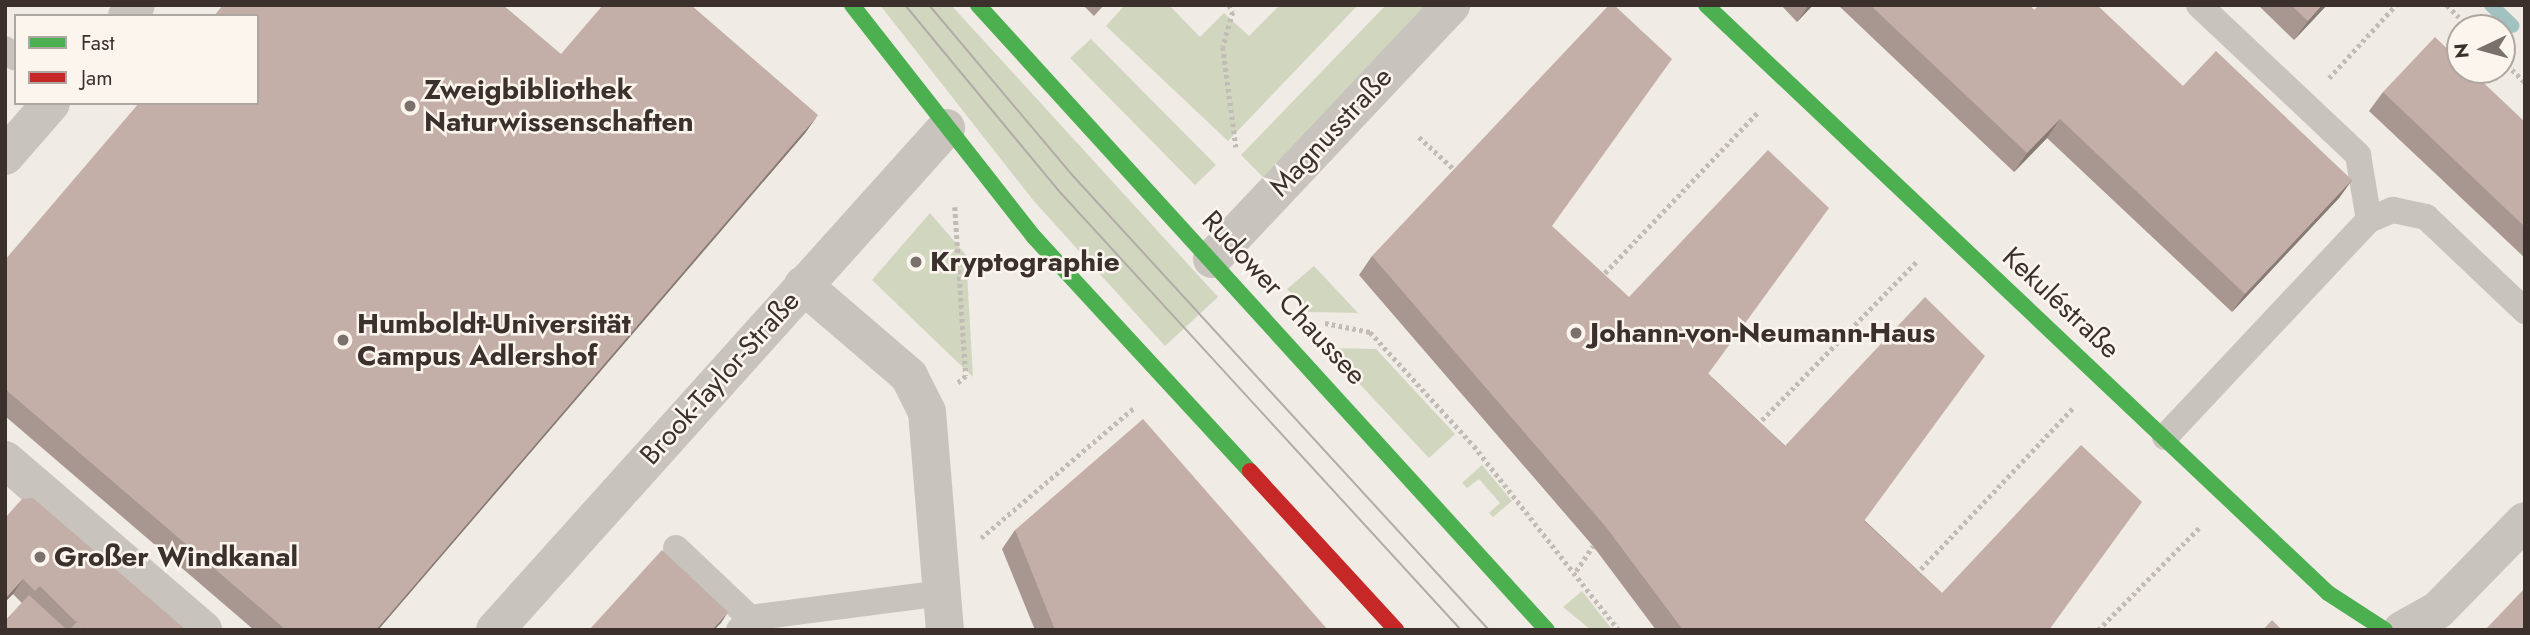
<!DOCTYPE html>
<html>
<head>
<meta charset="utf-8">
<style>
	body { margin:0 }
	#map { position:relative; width:2530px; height:635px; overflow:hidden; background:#f0ebe5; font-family:Jost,sans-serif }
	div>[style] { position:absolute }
	.green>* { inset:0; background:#d1d6bf }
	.stream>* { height:14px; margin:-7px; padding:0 7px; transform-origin:7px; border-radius:7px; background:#a1c2c1 }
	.path>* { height:4.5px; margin-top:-2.25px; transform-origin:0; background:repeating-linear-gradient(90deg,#c2bbb6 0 3.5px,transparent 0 7px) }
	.lane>* { height:26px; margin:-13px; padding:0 13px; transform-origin:13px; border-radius:13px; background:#c9c3be }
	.street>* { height:38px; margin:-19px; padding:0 19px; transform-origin:19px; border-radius:19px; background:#c9c3be }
	.fast>* { height:16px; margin:-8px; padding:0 8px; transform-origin:8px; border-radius:8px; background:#4caf50 }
	.jam>* { height:16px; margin:-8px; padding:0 8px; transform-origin:8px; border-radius:8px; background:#c62828 }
	.tram>* { height:2px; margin:-1px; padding:0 1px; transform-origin:1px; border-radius:1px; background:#b1aca8 }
	.wall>* { inset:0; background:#a89690 }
	.shaded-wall>* { inset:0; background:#887a75 }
	.building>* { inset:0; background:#c3afa7 }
	.dots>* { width:19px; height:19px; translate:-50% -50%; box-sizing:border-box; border:4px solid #fbf5ee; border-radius:50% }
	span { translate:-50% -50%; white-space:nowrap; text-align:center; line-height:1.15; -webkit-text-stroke:5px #fbf5ee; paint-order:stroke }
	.poi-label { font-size:28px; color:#3b302b; font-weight:700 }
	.left { translate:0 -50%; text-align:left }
	.street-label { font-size:28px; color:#3b302b }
	.frame { position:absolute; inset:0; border:7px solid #3b302b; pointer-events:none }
	.legend { position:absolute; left:14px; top:14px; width:245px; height:91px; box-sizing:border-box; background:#fbf5ee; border:2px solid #aea6a0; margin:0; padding:9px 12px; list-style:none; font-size:21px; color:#3b302b }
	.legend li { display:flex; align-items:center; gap:14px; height:35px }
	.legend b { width:35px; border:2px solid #aea6a0 }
	.north { position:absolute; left:2446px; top:14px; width:70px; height:70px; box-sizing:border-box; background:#fbf5ee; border:2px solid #aea6a0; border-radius:50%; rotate:265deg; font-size:19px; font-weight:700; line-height:28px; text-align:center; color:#3b302b }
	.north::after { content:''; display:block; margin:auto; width:24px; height:32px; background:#7a716c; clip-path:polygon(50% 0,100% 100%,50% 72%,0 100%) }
</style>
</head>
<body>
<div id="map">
	<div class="green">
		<div style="clip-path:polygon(880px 5px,951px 5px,1218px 297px,1165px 346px,1033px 200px)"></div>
		<div style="clip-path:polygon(1125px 5px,1169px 5px,1200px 37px,1224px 13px,1249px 36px,1280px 5px,1358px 5px,1228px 141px,1106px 26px)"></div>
		<div style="clip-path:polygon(1386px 5px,1431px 5px,1266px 180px,1241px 155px)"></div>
		<div style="clip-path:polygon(1091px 39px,1216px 165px,1195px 185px,1070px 58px)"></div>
		<div style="clip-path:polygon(930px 213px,966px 255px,973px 377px,872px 280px)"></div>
		<div style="clip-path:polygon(1314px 266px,1358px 313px,1309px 312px,1287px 289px)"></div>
		<div style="clip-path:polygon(1326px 348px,1376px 349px,1455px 434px,1429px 458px)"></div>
		<div style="clip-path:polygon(1482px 465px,1512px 501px,1493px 517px,1489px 513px,1500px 503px,1479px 479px,1467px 488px,1462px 483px)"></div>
		<div style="clip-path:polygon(1582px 591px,1611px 628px,1612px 630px,1591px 630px,1563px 607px)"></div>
	</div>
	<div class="stream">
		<div style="left:2491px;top:5px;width:30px;rotate:44deg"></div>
	</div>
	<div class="path">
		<div style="left:1229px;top:5px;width:8px;rotate:60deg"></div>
		<div style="left:1233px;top:12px;width:36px;rotate:106deg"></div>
		<div style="left:1223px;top:47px;width:101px;rotate:82.6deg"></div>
		<div style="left:2447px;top:5px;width:33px;rotate:45deg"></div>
		<div style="left:2502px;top:60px;width:32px;rotate:44deg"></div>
		<div style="left:2329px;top:78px;width:99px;rotate:-47.5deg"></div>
		<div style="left:1419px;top:137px;width:52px;rotate:42.6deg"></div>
		<div style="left:955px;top:207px;width:169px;rotate:86.3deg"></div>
		<div style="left:966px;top:376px;width:11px;rotate:139deg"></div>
		<div style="left:1600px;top:278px;width:229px;rotate:-46.4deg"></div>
		<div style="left:1325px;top:323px;width:46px;rotate:11.3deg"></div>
		<div style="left:1370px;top:332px;width:154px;rotate:47.6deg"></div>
		<div style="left:1474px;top:446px;width:234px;rotate:51.8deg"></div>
		<div style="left:1757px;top:425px;width:229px;rotate:-45.7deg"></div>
		<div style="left:981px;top:538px;width:201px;rotate:-40.4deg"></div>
		<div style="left:1576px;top:571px;width:30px;rotate:-56deg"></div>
		<div style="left:1916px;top:574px;width:230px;rotate:-46.6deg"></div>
		<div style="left:2098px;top:630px;width:145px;rotate:-45.3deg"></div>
	</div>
	<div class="lane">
		<div style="left:2199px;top:5px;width:219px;rotate:43.3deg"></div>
		<div style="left:2358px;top:155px;width:66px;rotate:80.4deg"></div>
		<div style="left:5px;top:49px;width:14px;rotate:39deg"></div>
		<div style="left:2165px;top:437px;width:298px;rotate:-46.8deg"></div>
		<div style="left:2369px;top:220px;width:26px;rotate:-23deg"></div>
		<div style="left:2393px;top:210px;width:34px;rotate:12deg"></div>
		<div style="left:2426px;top:217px;width:137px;rotate:43.5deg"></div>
		<div style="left:676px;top:548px;width:102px;rotate:43.4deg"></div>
		<div style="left:739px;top:630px;width:16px;rotate:-47deg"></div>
		<div style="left:750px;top:618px;width:194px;rotate:-7.4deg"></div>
	</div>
	<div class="street">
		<div style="left:127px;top:16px;width:14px;rotate:-51deg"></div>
		<div style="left:5px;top:156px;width:70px;rotate:-49deg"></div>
		<div style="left:1212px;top:259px;width:349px;rotate:-46.7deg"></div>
		<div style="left:803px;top:285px;width:140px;rotate:40.6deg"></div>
		<div style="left:909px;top:376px;width:40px;rotate:63.4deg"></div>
		<div style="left:927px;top:412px;width:219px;rotate:85.3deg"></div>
		<div style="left:5px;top:460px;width:261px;rotate:40.6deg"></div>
		<div style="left:495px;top:630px;width:675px;rotate:-48.06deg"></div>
		<div style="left:2402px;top:630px;width:41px;rotate:-29.1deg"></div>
		<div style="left:2438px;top:610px;width:124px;rotate:-45.7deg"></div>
	</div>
	<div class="fast">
		<div style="left:852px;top:5px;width:295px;rotate:51.9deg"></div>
		<div style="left:1034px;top:237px;width:318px;rotate:47.3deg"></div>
		<div style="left:978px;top:5px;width:845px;rotate:47.69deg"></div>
		<div style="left:1706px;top:5px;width:856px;rotate:43.39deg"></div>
		<div style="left:2328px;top:593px;width:68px;rotate:33deg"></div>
	</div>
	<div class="jam">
		<div style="left:1250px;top:471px;width:216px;rotate:47.4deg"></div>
	</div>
	<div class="tram">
		<div style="left:905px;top:5px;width:240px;rotate:50.4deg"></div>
		<div style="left:1058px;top:190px;width:597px;rotate:47.51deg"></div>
		<div style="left:929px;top:5px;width:225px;rotate:49.9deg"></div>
		<div style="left:1074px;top:177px;width:614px;rotate:47.51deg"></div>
	</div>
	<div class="wall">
		<div style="clip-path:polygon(1083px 5px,1104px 5px,1094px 16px)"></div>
		<div style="clip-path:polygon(1781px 5px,1813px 5px,1797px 22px)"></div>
		<div style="clip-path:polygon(1838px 5px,2029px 5px,2034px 10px,2183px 86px,2352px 180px,2339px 198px,2232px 312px,2047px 138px,2014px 172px)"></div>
		<div style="clip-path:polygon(2258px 5px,2327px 5px,2294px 40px)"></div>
		<div style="clip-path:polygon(561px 54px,806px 132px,378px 630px,254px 630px,5px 416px,5px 260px)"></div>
		<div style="clip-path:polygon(2383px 92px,2525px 122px,2525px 258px,2369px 111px)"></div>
		<div style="clip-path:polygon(1552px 227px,1942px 593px,2050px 630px,1656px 630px,1593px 546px,1359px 275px,1372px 256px)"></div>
		<div style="clip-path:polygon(5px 518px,186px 630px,5px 630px,5px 621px,22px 603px,13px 594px,5px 602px)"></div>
		<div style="clip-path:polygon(1015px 530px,1328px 630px,1035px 630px,1002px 549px)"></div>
	</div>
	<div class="shaded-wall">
		<div style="clip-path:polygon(1809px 5px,1813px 5px,1797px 22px)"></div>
		<div style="clip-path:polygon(2322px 5px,2327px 5px,2294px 40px,2308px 21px)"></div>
		<div style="clip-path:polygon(818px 115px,806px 132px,378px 630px,376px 630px)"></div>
		<div style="clip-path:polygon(2060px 119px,2047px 138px,2014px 172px,2027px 153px)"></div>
		<div style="clip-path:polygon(2352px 180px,2339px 198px,2232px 312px,2245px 294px)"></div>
		<div style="clip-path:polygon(23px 579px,13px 594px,5px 602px,5px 599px)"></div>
		<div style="clip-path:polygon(728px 612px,721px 623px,714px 630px,712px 630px)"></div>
	</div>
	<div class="building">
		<div style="clip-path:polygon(223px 5px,503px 5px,561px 54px,603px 5px,691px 5px,818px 115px,376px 630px,286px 630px,5px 389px,5px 260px,139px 103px,257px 103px,257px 16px,214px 16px)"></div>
		<div style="clip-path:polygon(1609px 5px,1614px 5px,1672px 59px,1552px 226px,1629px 297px,1768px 150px,1829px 208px,1708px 374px,1785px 446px,1925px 297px,1985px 356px,1864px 521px,1942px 593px,2081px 445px,2142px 502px,2049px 630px,1683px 630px,1606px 527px,1372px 256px)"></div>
		<div style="clip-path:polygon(1870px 5px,2029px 5px,2034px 10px,2039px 5px,2097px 5px,2183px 86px,2216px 51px,2352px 180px,2245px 294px,2060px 119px,2027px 153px)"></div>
		<div style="clip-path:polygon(2291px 5px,2322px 5px,2308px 21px)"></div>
		<div style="clip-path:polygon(2435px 37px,2460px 61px,2460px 70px,2470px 70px,2525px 122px,2525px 227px,2383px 92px)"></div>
		<div style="clip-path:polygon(1143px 419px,1328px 630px,1055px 630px,1015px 530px)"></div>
		<div style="clip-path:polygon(33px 498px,186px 630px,87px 630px,78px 621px,76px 622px,40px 586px,35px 591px,23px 579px,5px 599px,5px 518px,22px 499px)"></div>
		<div style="clip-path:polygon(662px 550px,728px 612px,712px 630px,589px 630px)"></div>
		<div style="clip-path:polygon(2525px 588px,2525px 630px,2485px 630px)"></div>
		<div style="clip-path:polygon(29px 595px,67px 630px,10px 630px,5px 625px,5px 621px)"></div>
		<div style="clip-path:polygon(2272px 620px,2282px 630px,2263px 630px)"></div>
		<div style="clip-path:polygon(78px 621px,87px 630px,69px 630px)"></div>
	</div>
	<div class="dots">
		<div style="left:410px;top:106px;background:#7a716c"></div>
		<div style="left:916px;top:262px;background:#7a716c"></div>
		<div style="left:1576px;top:333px;background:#7a716c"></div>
		<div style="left:343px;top:340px;background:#7a716c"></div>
		<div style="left:40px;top:557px;background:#7a716c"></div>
	</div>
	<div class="poi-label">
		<span class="left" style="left:424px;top:106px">Zweigbibliothek<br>Naturwissenschaften</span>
		<span class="left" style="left:930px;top:262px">Kryptographie</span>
		<span class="left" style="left:357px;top:340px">Humboldt-Universität<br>Campus Adlershof</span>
		<span class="left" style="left:1590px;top:333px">Johann-von-Neumann-Haus</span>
		<span class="left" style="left:54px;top:557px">Großer Windkanal</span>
	</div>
	<div class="street-label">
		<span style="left:1331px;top:132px;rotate:-47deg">Magnusstraße</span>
		<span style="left:1284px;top:298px;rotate:47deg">Rudower Chaussee</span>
		<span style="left:2061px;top:303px;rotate:43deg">Kekuléstraße</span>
		<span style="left:720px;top:378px;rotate:-48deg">Brook-Taylor-Straße</span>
	</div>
	<div class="frame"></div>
	<ul class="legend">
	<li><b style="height:9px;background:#4caf50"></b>Fast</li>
	<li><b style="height:9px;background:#c62828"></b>Jam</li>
	</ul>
	<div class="north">N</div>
</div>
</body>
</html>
